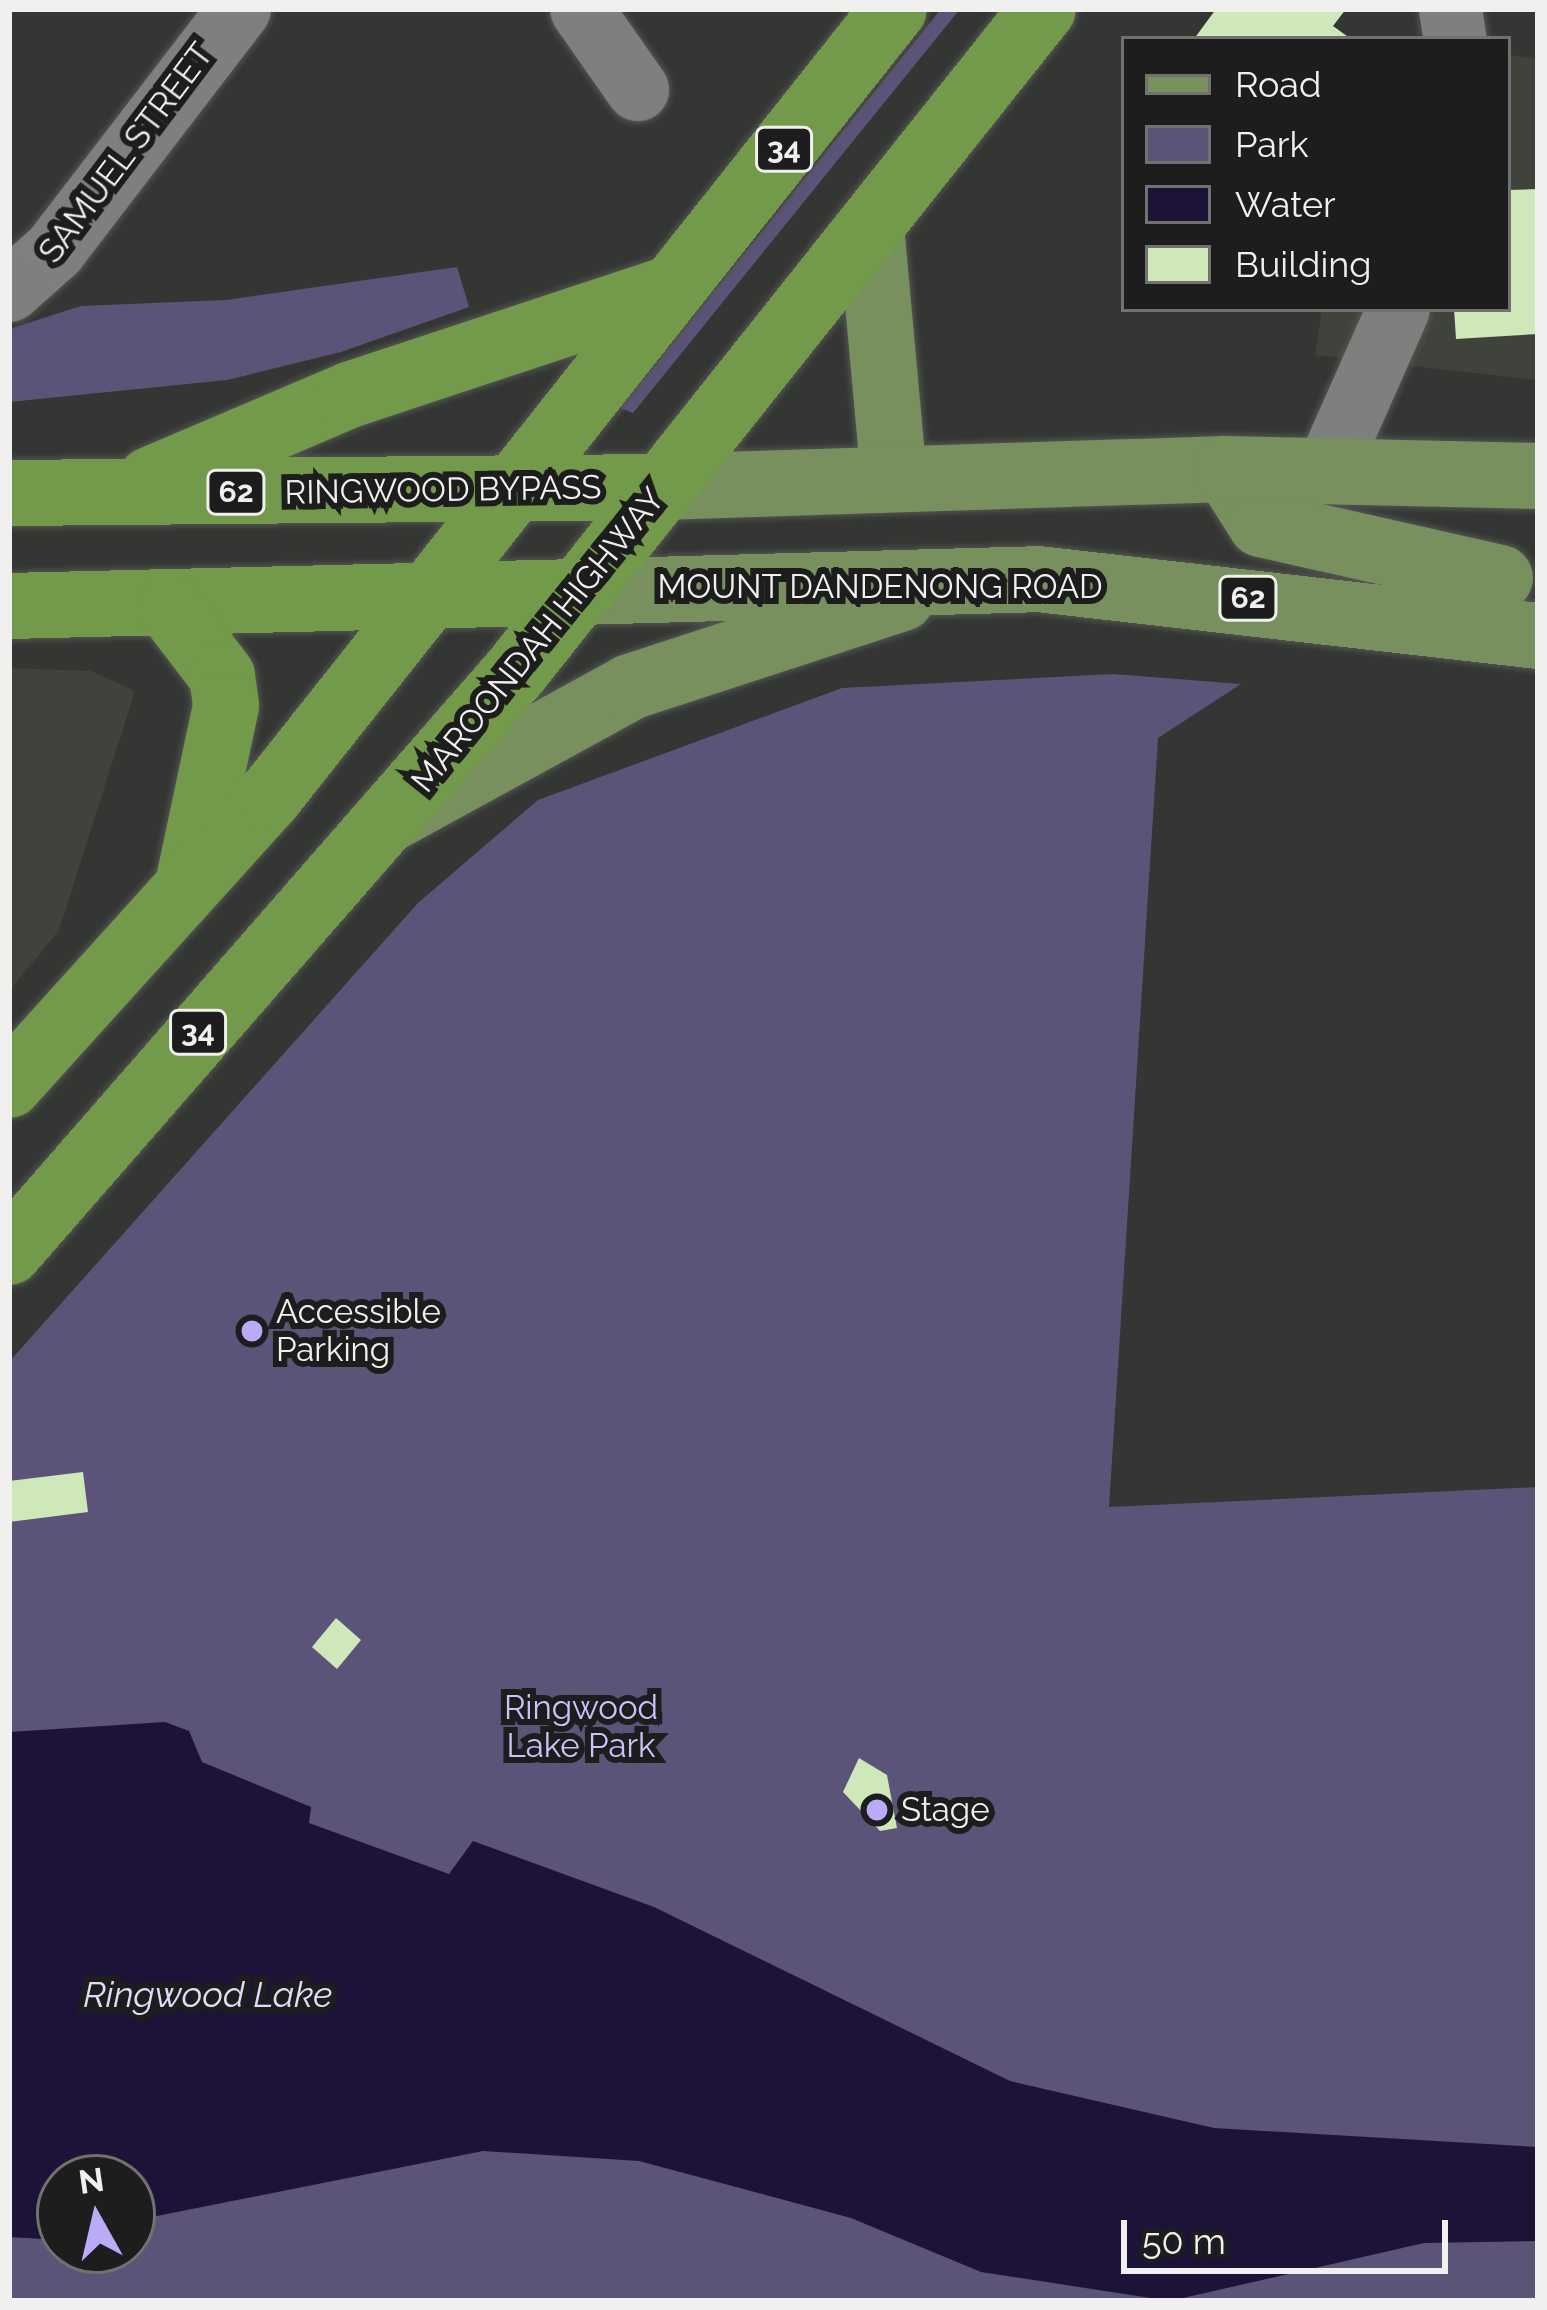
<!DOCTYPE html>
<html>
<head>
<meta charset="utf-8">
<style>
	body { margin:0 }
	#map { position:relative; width:1547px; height:2310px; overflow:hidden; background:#343633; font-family:Raleway,sans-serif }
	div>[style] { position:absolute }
	.built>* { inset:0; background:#3f433b }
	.green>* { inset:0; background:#5b5478 }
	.water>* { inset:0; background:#1d1338 }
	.building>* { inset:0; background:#cee8b9 }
	.roads { filter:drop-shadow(0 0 3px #535452) drop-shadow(0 0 3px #535452) }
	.minor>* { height:63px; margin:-31.5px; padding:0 31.5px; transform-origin:31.5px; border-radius:31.5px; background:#7e807d }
	.major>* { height:66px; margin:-33px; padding:0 33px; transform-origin:33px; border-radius:33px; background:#77905e }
	.highway>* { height:66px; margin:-33px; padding:0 33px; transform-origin:33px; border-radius:33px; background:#729a4a }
	.dots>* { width:33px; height:33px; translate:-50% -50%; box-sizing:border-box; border:6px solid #1c1d1c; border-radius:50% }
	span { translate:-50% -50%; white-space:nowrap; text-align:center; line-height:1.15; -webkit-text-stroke:12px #1c1d1c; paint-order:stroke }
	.shield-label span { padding:3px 9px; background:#1c1d1c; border:3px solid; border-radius:9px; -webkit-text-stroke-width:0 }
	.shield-label { font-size:30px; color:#f0f1ef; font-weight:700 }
	.street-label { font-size:33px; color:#f0f1ef }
	.poi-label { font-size:33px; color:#f0f1ef }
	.left { translate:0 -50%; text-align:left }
	.park-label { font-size:33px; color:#ccc2fa }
	.water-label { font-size:36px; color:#e0dbf8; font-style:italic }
	.frame { position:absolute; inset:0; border:12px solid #f0f1ef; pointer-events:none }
	.legend { position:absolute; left:1121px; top:36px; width:390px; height:276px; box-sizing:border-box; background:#1c1d1c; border:3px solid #717270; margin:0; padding:15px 21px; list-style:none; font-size:36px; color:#f0f1ef }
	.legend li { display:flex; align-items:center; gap:24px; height:60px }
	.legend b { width:60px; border:3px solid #717270 }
	.north { position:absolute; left:36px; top:2154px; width:120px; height:120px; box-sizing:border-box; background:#1c1d1c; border:3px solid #717270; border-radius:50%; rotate:352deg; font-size:33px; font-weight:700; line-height:48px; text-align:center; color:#f0f1ef }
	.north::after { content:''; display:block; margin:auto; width:42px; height:54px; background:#baaaf7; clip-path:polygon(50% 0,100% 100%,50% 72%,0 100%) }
	.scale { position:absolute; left:1121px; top:2220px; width:327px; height:54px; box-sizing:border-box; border:6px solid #f0f1ef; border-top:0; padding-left:15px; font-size:36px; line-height:42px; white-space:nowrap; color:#f0f1ef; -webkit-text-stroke:9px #1c1d1c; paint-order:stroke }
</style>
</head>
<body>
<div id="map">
	<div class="built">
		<div style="clip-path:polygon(1508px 55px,1538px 59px,1538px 380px,1315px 355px,1322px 309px,1508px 309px)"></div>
		<div style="clip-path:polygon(9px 668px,91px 671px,135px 691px,59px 930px,9px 991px)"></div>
	</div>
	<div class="green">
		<div style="clip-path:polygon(941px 9px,960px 9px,633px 413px,620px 408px)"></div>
		<div style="clip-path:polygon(457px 267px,469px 307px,341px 352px,227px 380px,9px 402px,9px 329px,81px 306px,226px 300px)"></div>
		<div style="clip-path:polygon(evenodd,1113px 674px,1241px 684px,1158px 738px,1109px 1507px,1538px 1487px,1538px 2301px,9px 2301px,9px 1362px,418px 903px,538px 800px,842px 688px,1113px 674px,60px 2178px,132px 2178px,132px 2250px,60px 2250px,60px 2178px)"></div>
	</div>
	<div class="water">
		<div style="clip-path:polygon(165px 1722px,189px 1731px,202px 1762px,311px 1807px,309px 1823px,449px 1874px,473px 1841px,654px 1907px,1010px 2081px,1214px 2128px,1538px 2147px,1538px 2241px,1424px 2243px,1170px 2301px,981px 2272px,851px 2218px,639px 2161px,483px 2151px,132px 2221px,132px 2178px,60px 2178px,60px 2240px,9px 2237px,9px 1732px)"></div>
	</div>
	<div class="building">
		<div style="clip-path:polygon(1216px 9px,1346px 9px,1333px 26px,1351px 39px,1194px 39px)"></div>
		<div style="clip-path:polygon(1538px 189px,1538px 334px,1456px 339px,1454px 309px,1508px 309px,1508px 190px)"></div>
		<div style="clip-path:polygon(83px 1472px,88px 1512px,9px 1522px,9px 1481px)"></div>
		<div style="clip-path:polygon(336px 1618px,361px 1640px,337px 1669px,312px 1647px)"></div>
		<div style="clip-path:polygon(859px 1758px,887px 1775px,897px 1828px,880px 1831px,843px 1792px)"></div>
	</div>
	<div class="roads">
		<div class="minor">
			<div style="left:581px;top:9px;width:98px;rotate:55deg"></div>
			<div style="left:1450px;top:9px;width:30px;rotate:81deg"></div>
			<div style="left:9px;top:290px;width:60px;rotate:-41.6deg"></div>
			<div style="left:54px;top:250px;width:304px;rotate:-52.5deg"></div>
			<div style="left:1327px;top:469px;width:175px;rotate:-66.1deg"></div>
		</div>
		<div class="major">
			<div style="left:872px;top:237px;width:241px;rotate:84.8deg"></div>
			<div style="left:1226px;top:469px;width:65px;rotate:57.5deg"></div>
			<div style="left:1261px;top:524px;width:245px;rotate:12.7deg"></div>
			<div style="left:661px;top:487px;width:565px;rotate:-1.82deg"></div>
			<div style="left:1226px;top:469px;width:312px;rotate:1.3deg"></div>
			<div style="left:579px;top:592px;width:459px;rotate:-1.6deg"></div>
			<div style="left:1038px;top:579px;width:503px;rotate:6.5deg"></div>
			<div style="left:393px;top:817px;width:270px;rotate:-28.7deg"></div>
			<div style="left:630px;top:687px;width:286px;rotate:-18.1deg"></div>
		</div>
		<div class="highway">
			<div style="left:150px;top:480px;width:220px;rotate:-23.1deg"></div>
			<div style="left:352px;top:394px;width:338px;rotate:-18.3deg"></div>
			<div style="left:9px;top:493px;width:652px;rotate:-0.53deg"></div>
			<div style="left:9px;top:606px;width:570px;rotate:-1.41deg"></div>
			<div style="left:170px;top:608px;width:86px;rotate:52.6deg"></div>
			<div style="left:222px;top:676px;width:30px;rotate:82deg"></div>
			<div style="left:226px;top:706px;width:178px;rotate:102deg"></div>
			<div style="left:9px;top:1085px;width:389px;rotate:-47.9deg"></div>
			<div style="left:270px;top:796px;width:1004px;rotate:-51.59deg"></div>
			<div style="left:9px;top:1252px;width:771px;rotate:-48.89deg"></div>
			<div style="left:516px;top:671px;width:846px;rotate:-51.48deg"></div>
		</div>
	</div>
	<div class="dots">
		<div style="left:252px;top:1331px;background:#baaaf7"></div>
		<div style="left:877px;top:1810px;background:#baaaf7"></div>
	</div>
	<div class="shield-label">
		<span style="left:784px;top:149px">34</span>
		<span style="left:236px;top:492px">62</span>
		<span style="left:1248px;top:598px">62</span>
		<span style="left:198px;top:1032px">34</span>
	</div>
	<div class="street-label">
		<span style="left:126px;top:153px;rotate:-53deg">SAMUEL STREET</span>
		<span style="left:443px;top:490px;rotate:-1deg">RINGWOOD BYPASS</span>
		<span style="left:880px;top:587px">MOUNT DANDENONG ROAD</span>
		<span style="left:538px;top:640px;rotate:-51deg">MAROONDAH HIGHWAY</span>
	</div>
	<div class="poi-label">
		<span class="left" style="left:276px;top:1331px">Accessible<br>Parking</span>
		<span class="left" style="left:901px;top:1810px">Stage</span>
	</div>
	<div class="park-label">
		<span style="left:581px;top:1727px">Ringwood<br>Lake Park</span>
	</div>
	<div class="water-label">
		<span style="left:208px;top:1995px">Ringwood Lake</span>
	</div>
	<div class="frame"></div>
	<ul class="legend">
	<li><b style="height:15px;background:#77905e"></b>Road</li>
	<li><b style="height:33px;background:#5b5478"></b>Park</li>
	<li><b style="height:33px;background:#1d1338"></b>Water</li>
	<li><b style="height:33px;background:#cee8b9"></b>Building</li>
	</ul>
	<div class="north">N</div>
	<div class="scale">50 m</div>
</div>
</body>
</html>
